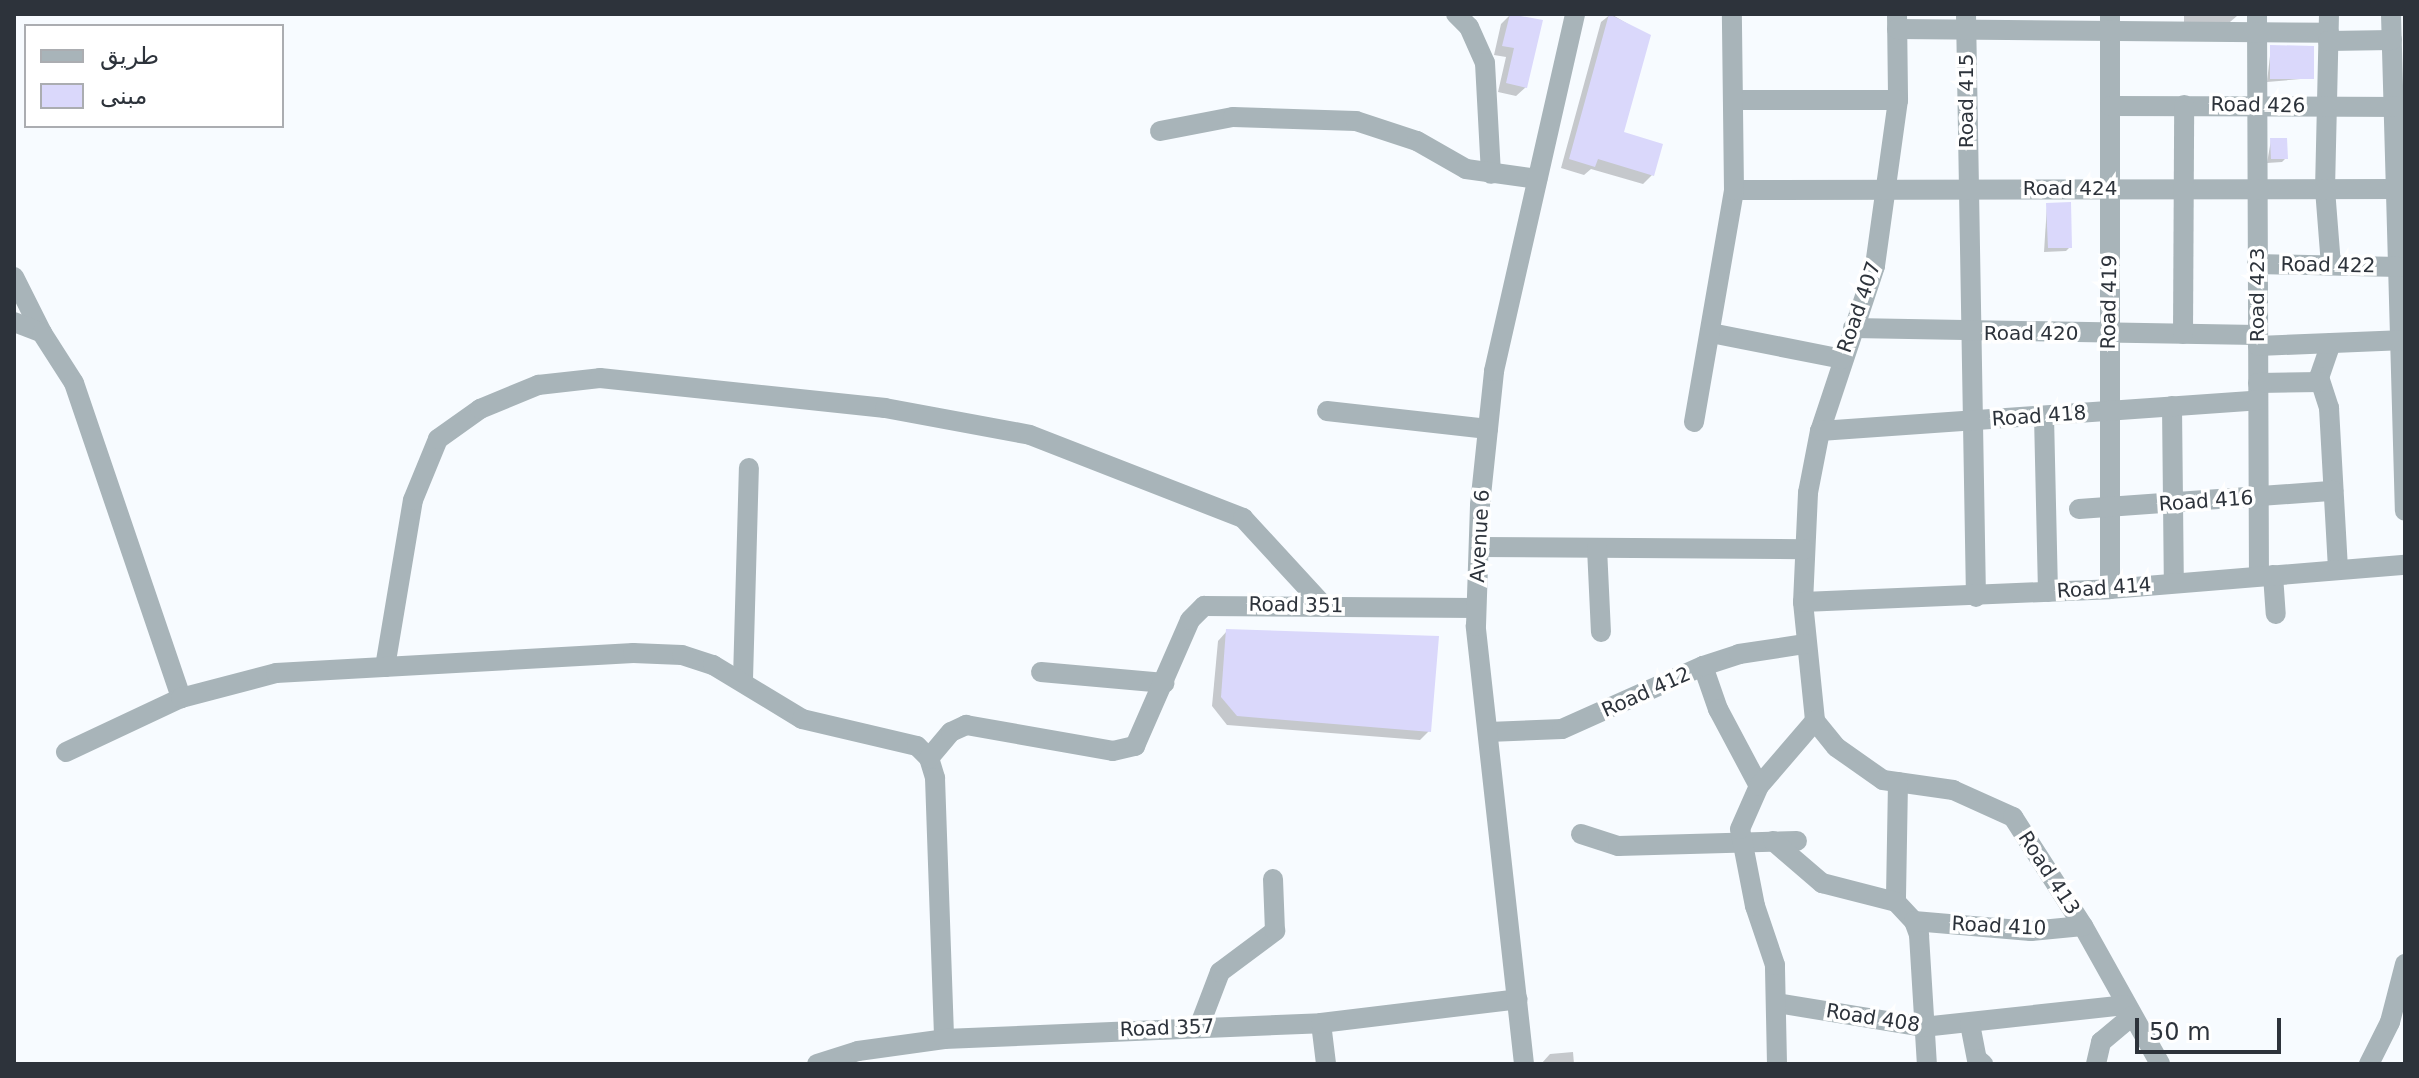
<!DOCTYPE html>
<html>
<head>
<meta charset="utf-8">
<style>
	body { margin:0 }
	#map { position:relative; width:2419px; height:1078px; overflow:hidden; background:#f7fbff; font-family:"DejaVu Sans","Noto Naskh Arabic",sans-serif }
	div>[style] { position:absolute }
	.shadow>* { inset:0; background:#0003 }
	.building>* { inset:0; background:#dad8fb }
	.minor>* { height:20px; margin:-10px; padding:0 10px; transform-origin:10px; border-radius:10px; background:#a8b4b9 }
	span { translate:-50% -50%; white-space:nowrap; text-align:center; line-height:1.15; -webkit-text-stroke:7px #fff; paint-order:stroke }
	.street-label { font-size:20px; color:#2d333b }
	.frame { position:absolute; inset:0; border:16px solid #2d333b; pointer-events:none }
	.legend { position:absolute; left:24px; top:24px; width:260px; height:104px; box-sizing:border-box; background:#fff; border:2px solid #abadb1; margin:0; padding:10px 14px; list-style:none; font-size:24px; color:#2d333b }
	.legend li { display:flex; align-items:center; gap:16px; height:40px }
	.legend b { width:40px; border:2px solid #abadb1 }
	.scale { position:absolute; left:2135px; top:1018px; width:146px; height:36px; box-sizing:border-box; border:4px solid #2d333b; border-top:0; padding-left:10px; font-size:24px; line-height:28px; white-space:nowrap; color:#2d333b; -webkit-text-stroke:6px #fff; paint-order:stroke }
</style>
</head>
<body>
<div id="map">
	<div class="shadow">
		<div style="clip-path:polygon(1611px 14px,1648px 36px,1622px 133px,1652px 175px,1643px 184px,1591px 169px,1584px 175px,1561px 168px,1601px 22px)"></div>
		<div style="clip-path:polygon(2184px 14px,2237px 14px,2237px 16px,2230px 22px,2184px 23px)"></div>
		<div style="clip-path:polygon(1510px 15px,1526px 87px,1516px 96px,1498px 92px,1506px 57px,1494px 55px,1501px 24px)"></div>
		<div style="clip-path:polygon(2271px 47px,2312px 78px,2267px 82px)"></div>
		<div style="clip-path:polygon(2271px 140px,2286px 158px,2282px 162px,2267px 163px)"></div>
		<div style="clip-path:polygon(2047px 205px,2070px 247px,2066px 251px,2044px 252px)"></div>
		<div style="clip-path:polygon(1227px 631px,1429px 731px,1420px 740px,1227px 725px,1212px 706px,1218px 641px)"></div>
		<div style="clip-path:polygon(1573px 1052px,1574px 1064px,1541px 1064px,1550px 1054px)"></div>
	</div>
	<div class="building">
		<div style="clip-path:polygon(1510px 14px,1543px 20px,1527px 88px,1506px 83px,1514px 48px,1502px 46px)"></div>
		<div style="clip-path:polygon(1609px 14px,1651px 35px,1624px 132px,1663px 144px,1654px 176px,1598px 159px,1595px 167px,1569px 159px)"></div>
		<div style="clip-path:polygon(2270px 45px,2314px 46px,2314px 79px,2270px 79px)"></div>
		<div style="clip-path:polygon(2270px 138px,2287px 138px,2288px 159px,2271px 159px)"></div>
		<div style="clip-path:polygon(2071px 202px,2072px 248px,2048px 248px,2046px 203px)"></div>
		<div style="clip-path:polygon(1226px 629px,1439px 636px,1431px 732px,1237px 716px,1221px 697px)"></div>
	</div>
	<div class="minor">
		<div style="left:1456px;top:14px;width:18px;rotate:45deg"></div>
		<div style="left:1469px;top:27px;width:39px;rotate:66deg"></div>
		<div style="left:1485px;top:63px;width:111px;rotate:86.9deg"></div>
		<div style="left:1897px;top:14px;width:86px;rotate:89.3deg"></div>
		<div style="left:1898px;top:100px;width:168px;rotate:97.9deg"></div>
		<div style="left:1875px;top:266px;width:174px;rotate:108.4deg"></div>
		<div style="left:1820px;top:431px;width:63px;rotate:101deg"></div>
		<div style="left:1808px;top:493px;width:109px;rotate:92.6deg"></div>
		<div style="left:1803px;top:602px;width:120px;rotate:84.2deg"></div>
		<div style="left:1815px;top:721px;width:33px;rotate:51deg"></div>
		<div style="left:1836px;top:747px;width:57px;rotate:35.1deg"></div>
		<div style="left:1883px;top:780px;width:71px;rotate:8.1deg"></div>
		<div style="left:1953px;top:790px;width:66px;rotate:24.2deg"></div>
		<div style="left:2013px;top:817px;width:130px;rotate:57.3deg"></div>
		<div style="left:2083px;top:926px;width:158px;rotate:60.8deg"></div>
		<div style="left:1966px;top:14px;width:583px;rotate:89.02deg"></div>
		<div style="left:2110px;top:14px;width:575px;rotate:90deg"></div>
		<div style="left:2257px;top:14px;width:562px;rotate:89.8deg"></div>
		<div style="left:2329px;top:14px;width:175px;rotate:91.3deg"></div>
		<div style="left:2325px;top:189px;width:76px;rotate:85.5deg"></div>
		<div style="left:2391px;top:14px;width:497px;rotate:88.4deg"></div>
		<div style="left:1897px;top:29px;width:432px;rotate:0.5deg"></div>
		<div style="left:2328px;top:41px;width:64px;rotate:-0.9deg"></div>
		<div style="left:1733px;top:100px;width:165px"></div>
		<div style="left:2110px;top:106px;width:295px;rotate:0.2deg"></div>
		<div style="left:1160px;top:131px;width:74px;rotate:-10.9deg"></div>
		<div style="left:1233px;top:117px;width:123px;rotate:1.9deg"></div>
		<div style="left:1356px;top:121px;width:64px;rotate:18.2deg"></div>
		<div style="left:1417px;top:141px;width:56px;rotate:29.7deg"></div>
		<div style="left:1466px;top:169px;width:72px;rotate:8deg"></div>
		<div style="left:1734px;top:190px;width:671px;rotate:-0.09deg"></div>
		<div style="left:2257px;top:264px;width:142px;rotate:1.2deg"></div>
		<div style="left:14px;top:277px;width:63px;rotate:63.4deg"></div>
		<div style="left:14px;top:322px;width:30px;rotate:21deg"></div>
		<div style="left:42px;top:333px;width:59px;rotate:57.4deg"></div>
		<div style="left:74px;top:383px;width:333px;rotate:71.2deg"></div>
		<div style="left:1853px;top:328px;width:404px;rotate:1deg"></div>
		<div style="left:1711px;top:333px;width:134px;rotate:11.2deg"></div>
		<div style="left:2183px;top:334px;width:229px;rotate:-89.7deg"></div>
		<div style="left:2331px;top:343px;width:36px;rotate:109deg"></div>
		<div style="left:2319px;top:377px;width:33px;rotate:72deg"></div>
		<div style="left:2329px;top:408px;width:162px;rotate:86.8deg"></div>
		<div style="left:2258px;top:346px;width:147px;rotate:-2.3deg"></div>
		<div style="left:2258px;top:383px;width:62px;rotate:-0.9deg"></div>
		<div style="left:2172px;top:406px;width:177px;rotate:89.4deg"></div>
		<div style="left:1327px;top:411px;width:162px;rotate:6.4deg"></div>
		<div style="left:2044px;top:416px;width:176px;rotate:88.7deg"></div>
		<div style="left:1694px;top:422px;width:235px;rotate:-80.2deg"></div>
		<div style="left:1734px;top:190px;width:176px;rotate:-90.7deg"></div>
		<div style="left:1820px;top:431px;width:439px;rotate:-4deg"></div>
		<div style="left:2079px;top:509px;width:255px;rotate:-4.1deg"></div>
		<div style="left:1479px;top:547px;width:325px;rotate:0.4deg"></div>
		<div style="left:1597px;top:548px;width:84px;rotate:87.3deg"></div>
		<div style="left:2273px;top:575px;width:39px;rotate:86deg"></div>
		<div style="left:1803px;top:602px;width:307px;rotate:-2.4deg"></div>
		<div style="left:2110px;top:589px;width:296px;rotate:-4.7deg"></div>
		<div style="left:1703px;top:666px;width:46px;rotate:70.8deg"></div>
		<div style="left:1718px;top:709px;width:87px;rotate:62deg"></div>
		<div style="left:385px;top:667px;width:169px;rotate:-80.5deg"></div>
		<div style="left:413px;top:500px;width:66px;rotate:-67.7deg"></div>
		<div style="left:438px;top:439px;width:52px;rotate:-35.5deg"></div>
		<div style="left:480px;top:409px;width:63px;rotate:-22.5deg"></div>
		<div style="left:538px;top:385px;width:62px;rotate:-6.4deg"></div>
		<div style="left:600px;top:378px;width:287px;rotate:6deg"></div>
		<div style="left:885px;top:408px;width:147px;rotate:10.5deg"></div>
		<div style="left:1030px;top:435px;width:229px;rotate:21.3deg"></div>
		<div style="left:1243px;top:518px;width:120px;rotate:47.4deg"></div>
		<div style="left:1041px;top:672px;width:124px;rotate:5.1deg"></div>
		<div style="left:743px;top:679px;width:211px;rotate:-88.4deg"></div>
		<div style="left:1488px;top:732px;width:74px;rotate:-2.3deg"></div>
		<div style="left:1562px;top:729px;width:154px;rotate:-24.1deg"></div>
		<div style="left:1703px;top:666px;width:38px;rotate:-18deg"></div>
		<div style="left:1739px;top:654px;width:67px;rotate:-8.6deg"></div>
		<div style="left:66px;top:752px;width:127px;rotate:-25.2deg"></div>
		<div style="left:181px;top:698px;width:98px;rotate:-14.7deg"></div>
		<div style="left:276px;top:673px;width:358px;rotate:-3.2deg"></div>
		<div style="left:633px;top:653px;width:49px;rotate:2.3deg"></div>
		<div style="left:682px;top:655px;width:33px;rotate:18deg"></div>
		<div style="left:713px;top:665px;width:104px;rotate:31.2deg"></div>
		<div style="left:802px;top:719px;width:118px;rotate:13.2deg"></div>
		<div style="left:917px;top:746px;width:17px;rotate:45deg"></div>
		<div style="left:929px;top:758px;width:21px;rotate:73deg"></div>
		<div style="left:935px;top:778px;width:261px;rotate:88deg"></div>
		<div style="left:929px;top:758px;width:34px;rotate:-50deg"></div>
		<div style="left:951px;top:732px;width:17px;rotate:-25deg"></div>
		<div style="left:966px;top:725px;width:149px;rotate:10deg"></div>
		<div style="left:1113px;top:751px;width:23px;rotate:-13deg"></div>
		<div style="left:1135px;top:746px;width:137px;rotate:-66.4deg"></div>
		<div style="left:1190px;top:620px;width:20px;rotate:-45deg"></div>
		<div style="left:1204px;top:606px;width:272px;rotate:0.4deg"></div>
		<div style="left:1898px;top:782px;width:120px;rotate:91deg"></div>
		<div style="left:1896px;top:902px;width:26px;rotate:47deg"></div>
		<div style="left:1914px;top:921px;width:15px;rotate:70deg"></div>
		<div style="left:1919px;top:935px;width:129px;rotate:86.5deg"></div>
		<div style="left:1581px;top:834px;width:39px;rotate:18deg"></div>
		<div style="left:1618px;top:846px;width:179px;rotate:-1.6deg"></div>
		<div style="left:1773px;top:841px;width:65px;rotate:40.6deg"></div>
		<div style="left:1822px;top:883px;width:76px;rotate:14.4deg"></div>
		<div style="left:1914px;top:921px;width:117px;rotate:4.9deg"></div>
		<div style="left:2031px;top:931px;width:52px;rotate:-5.5deg"></div>
		<div style="left:1777px;top:1003px;width:148px;rotate:9.3deg"></div>
		<div style="left:1923px;top:1027px;width:203px;rotate:-6.2deg"></div>
		<div style="left:1321px;top:1023px;width:41px;rotate:83deg"></div>
		<div style="left:1970px;top:1024px;width:36px;rotate:79deg"></div>
		<div style="left:1977px;top:1059px;width:8px;rotate:40deg"></div>
		<div style="left:1199px;top:1027px;width:59px;rotate:-69.1deg"></div>
		<div style="left:1220px;top:972px;width:69px;rotate:-36.7deg"></div>
		<div style="left:1275px;top:931px;width:52px;rotate:-92.2deg"></div>
		<div style="left:817px;top:1064px;width:43px;rotate:-17.6deg"></div>
		<div style="left:858px;top:1051px;width:87px;rotate:-7.9deg"></div>
		<div style="left:944px;top:1039px;width:377px;rotate:-2.4deg"></div>
		<div style="left:1321px;top:1023px;width:198px;rotate:-6.9deg"></div>
		<div style="left:1524px;top:1064px;width:441px;rotate:-96.3deg"></div>
		<div style="left:1476px;top:626px;width:121px;rotate:-88.1deg"></div>
		<div style="left:1480px;top:505px;width:135px;rotate:-84deg"></div>
		<div style="left:1494px;top:371px;width:366px;rotate:-77.2deg"></div>
		<div style="left:1777px;top:1064px;width:99px;rotate:-91.2deg"></div>
		<div style="left:1775px;top:965px;width:62px;rotate:-108.7deg"></div>
		<div style="left:1755px;top:906px;width:78px;rotate:-101deg"></div>
		<div style="left:1740px;top:829px;width:47px;rotate:-66.2deg"></div>
		<div style="left:1759px;top:786px;width:86px;rotate:-49.3deg"></div>
		<div style="left:2096px;top:1064px;width:23px;rotate:-77deg"></div>
		<div style="left:2101px;top:1042px;width:40px;rotate:-40deg"></div>
		<div style="left:2369px;top:1064px;width:47px;rotate:-63.4deg"></div>
		<div style="left:2390px;top:1022px;width:60px;rotate:-75.5deg"></div>
	</div>
	<div class="street-label">
		<span style="left:1966px;top:101px;rotate:-90deg">Road 415</span>
		<span style="left:2258px;top:105px;rotate:1deg">Road 426</span>
		<span style="left:2070px;top:188px">Road 424</span>
		<span style="left:2328px;top:265px;rotate:1deg">Road 422</span>
		<span style="left:2257px;top:295px;rotate:-90deg">Road 423</span>
		<span style="left:2109px;top:302px;rotate:-89deg">Road 419</span>
		<span style="left:1859px;top:307px;rotate:-71deg">Road 407</span>
		<span style="left:2031px;top:333px">Road 420</span>
		<span style="left:2039px;top:416px;rotate:-4deg">Road 418</span>
		<span style="left:2206px;top:501px;rotate:-4deg">Road 416</span>
		<span style="left:1480px;top:536px;rotate:-87deg">Avenue 6</span>
		<span style="left:2104px;top:588px;rotate:-4deg">Road 414</span>
		<span style="left:1296px;top:605px;rotate:1deg">Road 351</span>
		<span style="left:1646px;top:692px;rotate:-24deg">Road 412</span>
		<span style="left:2049px;top:873px;rotate:57deg">Road 413</span>
		<span style="left:1999px;top:926px;rotate:3deg">Road 410</span>
		<span style="left:1873px;top:1018px;rotate:9deg">Road 408</span>
		<span style="left:1167px;top:1028px;rotate:-2deg">Road 357</span>
	</div>
	<div class="frame"></div>
	<ul class="legend">
	<li><b style="height:10px;background:#a8b4b9"></b>طريق</li>
	<li><b style="height:22px;background:#dad8fb"></b>مبنى</li>
	</ul>
	<div class="scale">50 m</div>
</div>
</body>
</html>
